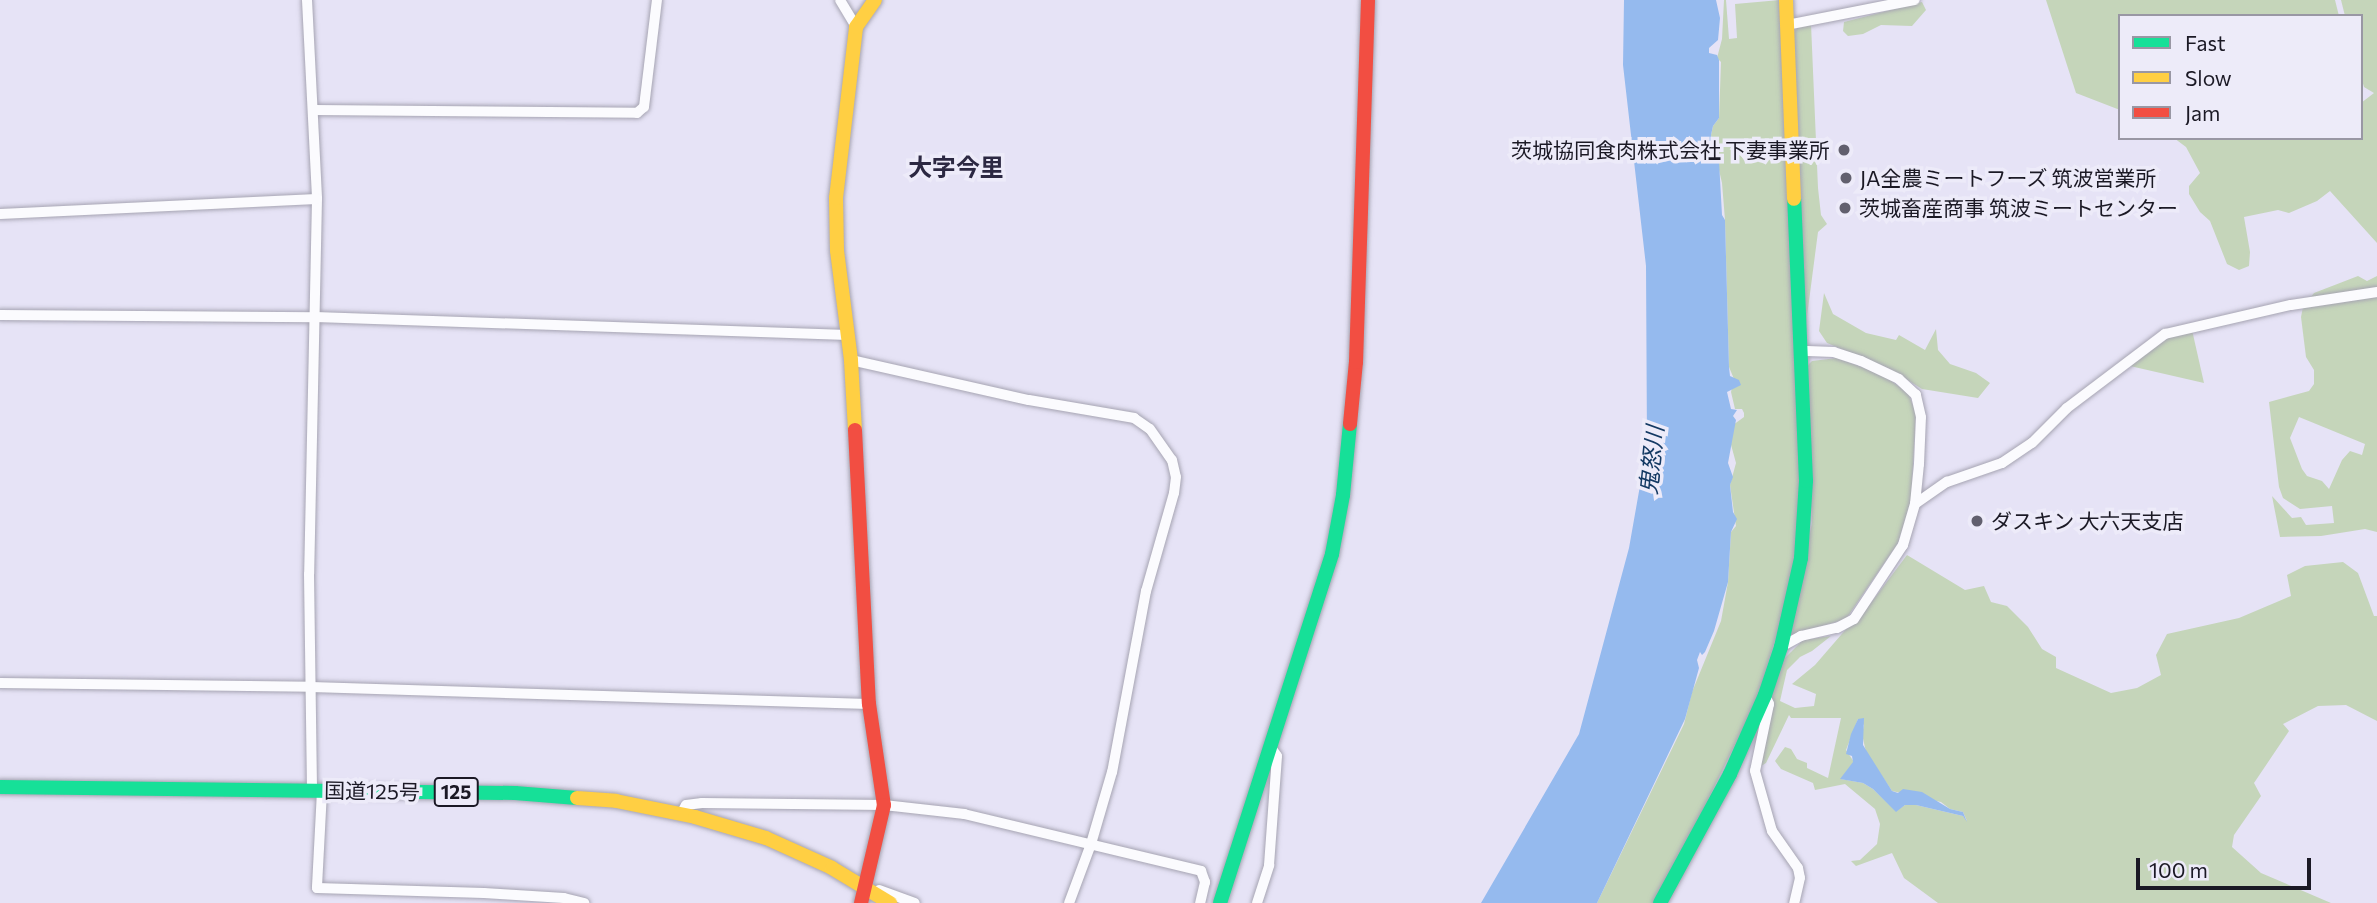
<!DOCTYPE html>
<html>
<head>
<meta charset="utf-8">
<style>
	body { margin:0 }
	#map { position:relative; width:2377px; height:903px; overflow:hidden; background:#e6e3f6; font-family:Commissioner,"Noto Sans JP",sans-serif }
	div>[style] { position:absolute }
	.green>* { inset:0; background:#c5d5ba }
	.water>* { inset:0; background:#95baee }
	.roads { filter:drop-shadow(0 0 2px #a6a4b2) drop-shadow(0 0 2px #a6a4b2) }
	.street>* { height:10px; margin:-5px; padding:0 5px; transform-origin:5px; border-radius:5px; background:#fbfbfe }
	.fast>* { height:14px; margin:-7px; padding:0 7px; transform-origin:7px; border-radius:7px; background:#16e098 }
	.slow>* { height:14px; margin:-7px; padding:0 7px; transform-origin:7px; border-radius:7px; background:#ffcf43 }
	.jam>* { height:14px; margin:-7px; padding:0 7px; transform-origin:7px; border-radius:7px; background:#f24e42 }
	.dots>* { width:19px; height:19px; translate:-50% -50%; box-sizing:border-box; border:4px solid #edebf9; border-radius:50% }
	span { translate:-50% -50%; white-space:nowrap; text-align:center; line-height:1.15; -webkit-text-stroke:7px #edebf9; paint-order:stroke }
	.shield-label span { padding:2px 5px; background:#edebf9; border:2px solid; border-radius:5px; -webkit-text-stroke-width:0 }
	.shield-label { font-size:19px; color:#1b1925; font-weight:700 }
	.poi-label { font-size:21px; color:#1b1925 }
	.right { translate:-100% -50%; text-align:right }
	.left { translate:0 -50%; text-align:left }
	.street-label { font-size:21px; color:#1b1925 }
	.water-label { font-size:23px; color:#133963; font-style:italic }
	.quarter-label { font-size:24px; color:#2c2842; font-weight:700 }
	.legend { position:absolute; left:2118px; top:14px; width:245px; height:126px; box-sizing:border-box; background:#edebf9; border:2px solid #9997a4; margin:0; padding:9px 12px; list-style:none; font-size:21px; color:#1b1925 }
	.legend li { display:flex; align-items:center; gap:14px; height:35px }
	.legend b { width:35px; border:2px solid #9997a4 }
	.scale { position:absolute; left:2136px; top:858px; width:175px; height:32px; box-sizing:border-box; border:4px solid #1b1925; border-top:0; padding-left:9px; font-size:21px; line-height:24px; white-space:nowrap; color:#1b1925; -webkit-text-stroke:5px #edebf9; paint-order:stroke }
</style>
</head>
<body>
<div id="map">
	<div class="green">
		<div style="clip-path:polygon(1724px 0,1726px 0,1729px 39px,1737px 38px,1735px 4px,1780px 0,1801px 486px,1799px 541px,1781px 621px,1756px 702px,1657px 903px,1597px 903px,1684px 724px,1692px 692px,1721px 621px,1728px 582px,1731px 532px,1736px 526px,1730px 485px,1736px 463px,1730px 441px,1733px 425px,1744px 417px,1744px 413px,1742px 409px,1735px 409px,1731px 392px,1734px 379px,1729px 367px,1725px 220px,1722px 183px,1711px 135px,1713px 126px,1719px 118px,1721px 62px,1717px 58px,1722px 39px)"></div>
		<div style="clip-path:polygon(2046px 0,2335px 0,2339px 16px,2120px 16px,2120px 110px,2076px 93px)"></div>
		<div style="clip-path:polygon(2341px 0,2377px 0,2377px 243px,2330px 191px,2317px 201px,2289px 213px,2278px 210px,2244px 217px,2250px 252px,2249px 266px,2239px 270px,2227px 264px,2210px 221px,2200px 212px,2189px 194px,2189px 186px,2200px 173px,2186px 147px,2174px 138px,2361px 138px,2361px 103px,2374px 93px,2364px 87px,2361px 77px,2361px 16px,2345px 16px)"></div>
		<div style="clip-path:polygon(1922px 2px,1926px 10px,1912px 26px,1881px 25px,1863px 34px,1848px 36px,1843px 31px,1844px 22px)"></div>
		<div style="clip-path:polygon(1811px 24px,1818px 188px,1821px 215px,1827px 224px,1818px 232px,1806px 324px,1793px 34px,1798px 27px)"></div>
		<div style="clip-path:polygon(evenodd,2358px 276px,2367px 281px,2377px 276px,2377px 532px,2365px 529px,2321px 536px,2280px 537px,2272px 496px,2292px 518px,2301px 517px,2306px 525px,2334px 523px,2332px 506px,2300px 509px,2283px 498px,2279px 487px,2269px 402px,2309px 391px,2314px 384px,2314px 370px,2306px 357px,2301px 317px,2303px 307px,2314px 293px,2358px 276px,2299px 417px,2365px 444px,2362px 455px,2350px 451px,2342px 460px,2329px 489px,2322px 481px,2307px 476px,2302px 469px,2290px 438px,2299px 417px)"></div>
		<div style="clip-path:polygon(1824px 293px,1833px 314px,1866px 333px,1896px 340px,1899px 335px,1925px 350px,1936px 329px,1938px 350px,1950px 364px,1976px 373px,1990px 383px,1978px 398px,1922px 389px,1890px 369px,1827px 343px,1819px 331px)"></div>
		<div style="clip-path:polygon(2192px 330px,2204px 383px,2130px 366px,2168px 338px)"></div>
		<div style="clip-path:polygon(1837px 358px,1883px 375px,1908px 393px,1916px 413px,1911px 500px,1898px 543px,1846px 619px,1789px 636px,1812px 523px,1807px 366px,1812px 361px)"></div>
		<div style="clip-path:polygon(evenodd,1907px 555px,1965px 590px,1984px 586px,1991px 602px,2007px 606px,2028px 627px,2042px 649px,2056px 657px,2056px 668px,2111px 693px,2137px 688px,2161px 675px,2156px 655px,2167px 634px,2239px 618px,2291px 596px,2287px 575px,2305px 566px,2343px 562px,2358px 573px,2374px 616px,2377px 616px,2377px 721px,2346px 705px,2318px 706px,2283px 724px,2289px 731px,2254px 783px,2261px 796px,2234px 835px,2232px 847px,2261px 873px,2331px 903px,1938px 903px,1904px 878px,1892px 853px,1856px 866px,1851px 861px,1860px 860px,1877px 844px,1880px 824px,1875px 809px,1845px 784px,1815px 790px,1813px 783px,1781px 769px,1775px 761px,1785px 747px,1791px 749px,1797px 759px,1807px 763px,1807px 768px,1828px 778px,1841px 718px,1791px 718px,1789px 715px,1766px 763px,1758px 768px,1772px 688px,1781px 662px,1803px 640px,1831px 636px,1812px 651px,1800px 657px,1787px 670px,1780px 701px,1795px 708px,1814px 706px,1816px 694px,1792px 684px,1815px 665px,1847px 628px,1858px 620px,1907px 555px,1858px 719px,1864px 725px,1862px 734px,1866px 752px,1892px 791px,1941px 802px,1950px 809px,1963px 812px,1967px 821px,1963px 816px,1916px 805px,1905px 805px,1896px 811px,1873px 789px,1863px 783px,1841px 779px,1854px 762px,1846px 750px,1858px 719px)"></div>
	</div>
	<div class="water">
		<div style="clip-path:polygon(1624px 0,1716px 0,1720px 18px,1718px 40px,1709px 48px,1709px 53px,1717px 55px,1719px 60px,1719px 118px,1713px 126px,1711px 135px,1714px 153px,1719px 161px,1722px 215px,1725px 220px,1729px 367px,1730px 376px,1739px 380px,1741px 385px,1727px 392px,1731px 409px,1737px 410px,1733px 416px,1736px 420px,1728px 463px,1733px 477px,1730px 485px,1733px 512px,1737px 519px,1731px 532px,1728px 582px,1714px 631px,1705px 652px,1702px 655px,1700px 652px,1697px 660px,1699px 668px,1685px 719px,1597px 903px,1481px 903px,1579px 734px,1629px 548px,1647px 446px,1646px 266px,1623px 65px)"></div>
		<div style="clip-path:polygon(1864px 718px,1863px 745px,1892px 791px,1898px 793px,1903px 789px,1922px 792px,1950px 809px,1963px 812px,1967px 822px,1963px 816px,1916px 805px,1905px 805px,1896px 812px,1873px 789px,1863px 783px,1840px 779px,1853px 762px,1852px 756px,1846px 754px,1851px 734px,1858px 719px)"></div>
	</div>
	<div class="roads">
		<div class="street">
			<div style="left:307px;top:0;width:199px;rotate:87.1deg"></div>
			<div style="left:317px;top:199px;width:375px;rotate:91.2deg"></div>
			<div style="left:309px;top:574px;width:217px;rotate:89.2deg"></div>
			<div style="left:840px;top:0;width:31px;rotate:59deg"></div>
			<div style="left:1787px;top:25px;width:130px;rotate:-11.1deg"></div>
			<div style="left:314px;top:110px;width:323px;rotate:0.5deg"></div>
			<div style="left:637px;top:113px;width:9px;rotate:-41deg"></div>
			<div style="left:644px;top:107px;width:108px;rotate:-83.1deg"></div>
			<div style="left:0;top:214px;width:317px;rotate:-2.7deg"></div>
			<div style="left:0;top:315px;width:315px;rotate:0.4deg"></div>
			<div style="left:315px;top:317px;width:533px;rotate:1.93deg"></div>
			<div style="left:851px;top:360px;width:182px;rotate:12.7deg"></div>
			<div style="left:1029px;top:400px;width:107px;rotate:9.7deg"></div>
			<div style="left:1134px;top:418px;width:19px;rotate:35deg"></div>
			<div style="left:1150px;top:429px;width:38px;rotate:55deg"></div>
			<div style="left:1172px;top:460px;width:17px;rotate:77deg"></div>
			<div style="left:1176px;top:477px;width:16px;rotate:97deg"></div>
			<div style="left:1174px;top:493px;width:102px;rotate:105.9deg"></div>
			<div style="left:1146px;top:591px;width:184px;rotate:100.6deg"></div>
			<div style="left:1112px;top:772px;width:75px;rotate:106.3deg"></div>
			<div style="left:1091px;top:844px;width:63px;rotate:110.4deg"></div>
			<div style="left:1915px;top:504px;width:39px;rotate:-35deg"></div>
			<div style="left:1947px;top:482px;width:58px;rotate:-19.1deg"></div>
			<div style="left:2002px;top:463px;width:36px;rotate:-34deg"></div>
			<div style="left:2032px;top:443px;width:49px;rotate:-45deg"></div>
			<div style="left:2067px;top:408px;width:123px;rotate:-37.1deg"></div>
			<div style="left:2165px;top:334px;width:129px;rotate:-13deg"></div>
			<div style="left:2291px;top:305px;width:87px;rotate:-8.6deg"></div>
			<div style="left:1781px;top:647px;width:23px;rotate:-29deg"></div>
			<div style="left:1801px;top:636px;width:37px;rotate:-13deg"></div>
			<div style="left:1837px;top:628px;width:19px;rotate:-28deg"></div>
			<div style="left:1854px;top:619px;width:89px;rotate:-56.5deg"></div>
			<div style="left:1903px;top:545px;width:43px;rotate:-73.7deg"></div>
			<div style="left:1915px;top:504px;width:40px;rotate:-84.3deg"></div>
			<div style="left:1919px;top:464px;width:47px;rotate:-87.6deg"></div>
			<div style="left:1921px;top:417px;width:23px;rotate:-103deg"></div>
			<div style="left:1916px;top:395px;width:23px;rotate:-137deg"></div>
			<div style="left:1899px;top:379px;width:42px;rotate:-154.7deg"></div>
			<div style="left:1861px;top:361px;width:28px;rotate:-162deg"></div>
			<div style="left:1834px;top:352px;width:33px;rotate:-178deg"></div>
			<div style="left:0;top:683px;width:311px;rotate:0.7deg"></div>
			<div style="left:311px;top:687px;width:558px;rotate:1.75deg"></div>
			<div style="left:1765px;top:695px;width:10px;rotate:66deg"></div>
			<div style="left:1769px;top:704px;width:68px;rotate:101.8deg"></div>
			<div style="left:1755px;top:771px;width:62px;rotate:74.2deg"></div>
			<div style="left:1772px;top:831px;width:45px;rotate:54.9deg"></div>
			<div style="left:1798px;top:868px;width:10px;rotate:79deg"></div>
			<div style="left:1800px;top:878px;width:26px;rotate:103deg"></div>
			<div style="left:322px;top:791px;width:97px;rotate:93deg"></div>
			<div style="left:317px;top:888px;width:167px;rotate:1.7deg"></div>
			<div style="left:484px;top:893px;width:80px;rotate:3.6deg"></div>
			<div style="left:564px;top:898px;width:21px;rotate:14deg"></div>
			<div style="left:681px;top:814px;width:10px;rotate:-61deg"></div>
			<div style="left:686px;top:805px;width:16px;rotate:-7deg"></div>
			<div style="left:702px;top:803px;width:182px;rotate:0.6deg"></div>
			<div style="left:884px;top:805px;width:81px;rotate:6.4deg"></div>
			<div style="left:964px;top:814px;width:244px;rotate:13.5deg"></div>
			<div style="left:1201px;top:871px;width:12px;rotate:70deg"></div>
			<div style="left:1205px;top:882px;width:22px;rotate:103deg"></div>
			<div style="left:879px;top:890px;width:38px;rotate:20deg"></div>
			<div style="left:1257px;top:903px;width:40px;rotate:-72deg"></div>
			<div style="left:1269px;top:865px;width:109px;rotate:-85.8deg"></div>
			<div style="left:1277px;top:756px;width:9px;rotate:-126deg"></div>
		</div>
		<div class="fast">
			<div style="left:0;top:787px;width:515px;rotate:0.67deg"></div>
			<div style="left:515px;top:793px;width:62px;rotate:4.6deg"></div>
			<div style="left:1220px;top:903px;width:367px;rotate:-72.2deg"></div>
			<div style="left:1332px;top:554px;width:60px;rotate:-79.4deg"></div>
			<div style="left:1343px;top:495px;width:71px;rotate:-84.4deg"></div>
			<div style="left:1660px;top:903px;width:147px;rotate:-61.5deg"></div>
			<div style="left:1730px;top:774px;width:86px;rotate:-66.1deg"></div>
			<div style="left:1765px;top:695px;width:51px;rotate:-71.6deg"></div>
			<div style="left:1781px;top:647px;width:91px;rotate:-77.3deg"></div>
			<div style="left:1801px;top:558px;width:77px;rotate:-86.3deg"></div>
			<div style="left:1806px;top:481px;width:282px;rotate:-92.4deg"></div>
		</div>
		<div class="slow">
			<div style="left:1786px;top:0;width:199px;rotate:87.7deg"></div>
			<div style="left:855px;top:430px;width:70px;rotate:-93.3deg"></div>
			<div style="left:851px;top:360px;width:111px;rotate:-97.3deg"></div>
			<div style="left:837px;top:250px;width:52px;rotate:-91.1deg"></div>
			<div style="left:836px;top:198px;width:172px;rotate:-83.3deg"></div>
			<div style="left:856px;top:27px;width:33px;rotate:-55deg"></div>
			<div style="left:577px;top:798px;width:39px;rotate:4deg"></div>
			<div style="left:616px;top:801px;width:81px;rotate:11.4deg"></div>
			<div style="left:695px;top:817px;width:74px;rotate:16.5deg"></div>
			<div style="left:766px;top:838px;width:72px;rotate:24.4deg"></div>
			<div style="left:832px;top:868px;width:68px;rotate:31.1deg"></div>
		</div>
		<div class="jam">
			<div style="left:1350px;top:424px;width:62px;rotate:-84.5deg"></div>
			<div style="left:1356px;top:362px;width:362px;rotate:-88.1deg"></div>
			<div style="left:855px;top:430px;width:274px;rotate:87.1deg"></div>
			<div style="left:869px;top:704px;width:102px;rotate:81.6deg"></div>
			<div style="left:884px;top:805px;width:101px;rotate:103.2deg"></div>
		</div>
	</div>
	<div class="dots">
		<div style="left:1844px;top:150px;background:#62606e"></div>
		<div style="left:1846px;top:178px;background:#62606e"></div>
		<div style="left:1845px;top:208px;background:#62606e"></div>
		<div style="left:1977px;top:521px;background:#62606e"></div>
	</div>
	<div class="shield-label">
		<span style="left:456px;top:792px">125</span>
	</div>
	<div class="poi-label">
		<span class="right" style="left:1830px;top:150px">茨城協同食肉株式会社 下妻事業所</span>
		<span class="left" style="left:1860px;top:178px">JA全農ミートフーズ 筑波営業所</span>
		<span class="left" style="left:1859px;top:208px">茨城畜産商事 筑波ミートセンター</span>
		<span class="left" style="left:1991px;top:521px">ダスキン 大六天支店</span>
	</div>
	<div class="street-label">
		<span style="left:372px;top:791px;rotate:1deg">国道125号</span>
	</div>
	<div class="water-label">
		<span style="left:1651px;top:460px;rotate:-84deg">鬼怒川</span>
	</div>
	<div class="quarter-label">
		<span style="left:956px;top:167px">大字今里</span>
	</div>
	<ul class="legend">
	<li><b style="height:9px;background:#16e098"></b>Fast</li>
	<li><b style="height:9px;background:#ffcf43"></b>Slow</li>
	<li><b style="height:9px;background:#f24e42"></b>Jam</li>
	</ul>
	<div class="scale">100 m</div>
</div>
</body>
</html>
